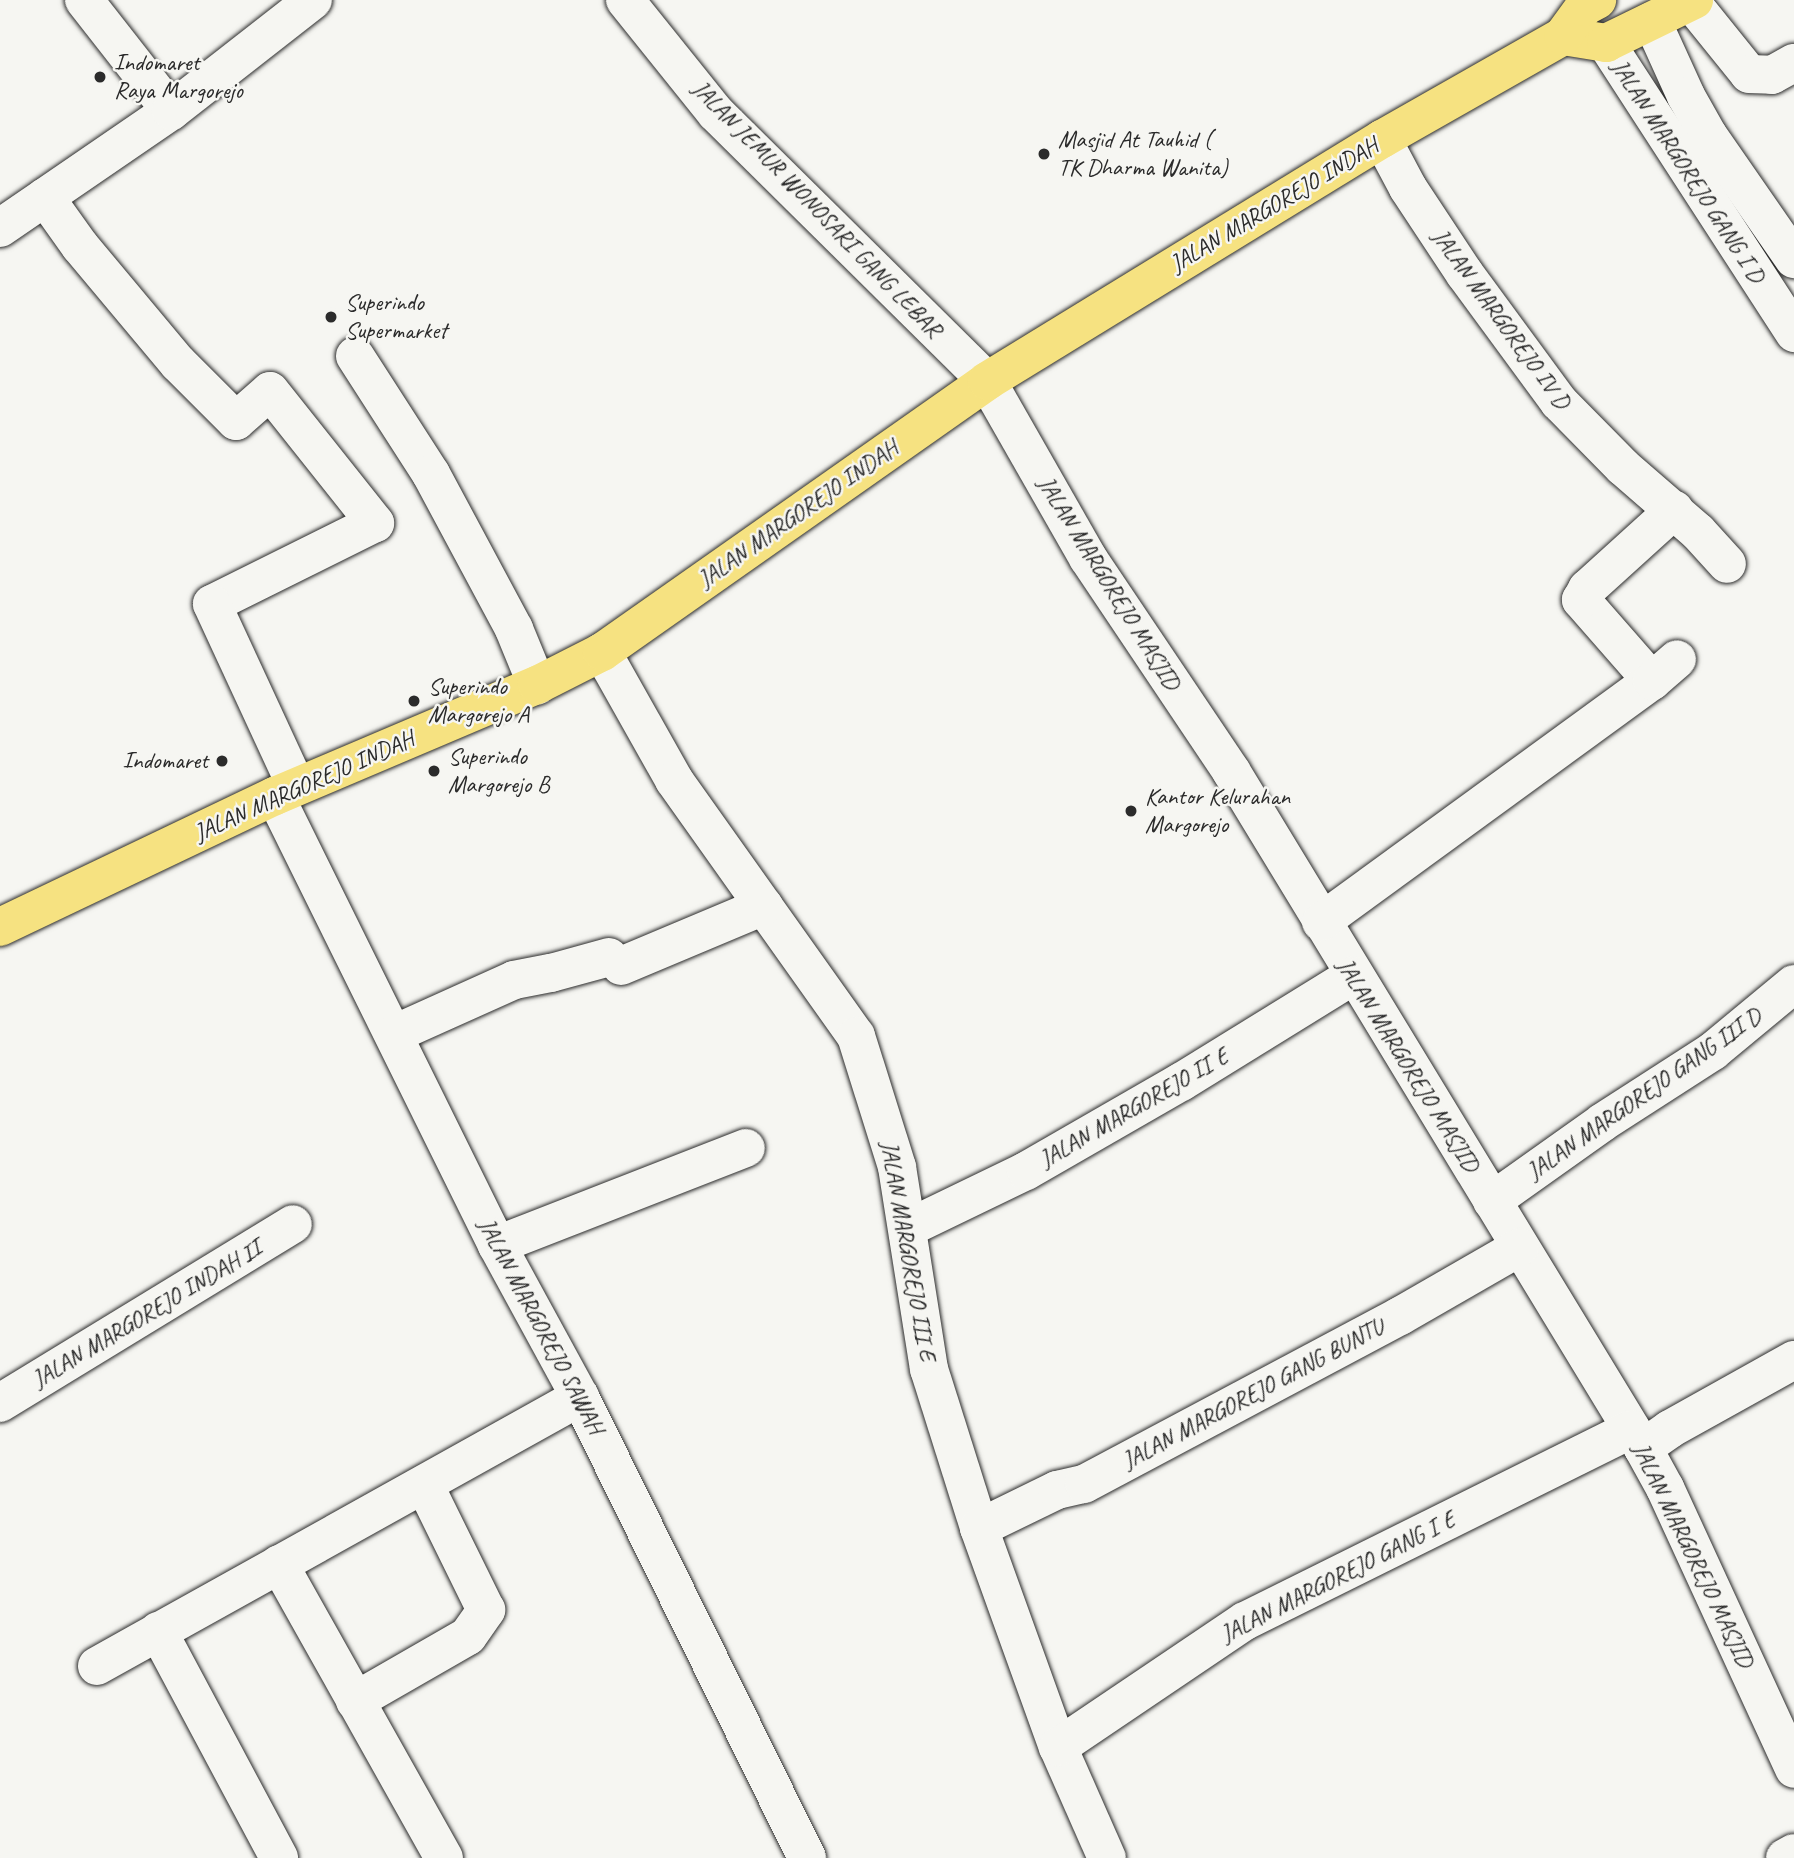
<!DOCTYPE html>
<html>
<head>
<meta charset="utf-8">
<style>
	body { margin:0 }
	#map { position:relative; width:1794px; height:1858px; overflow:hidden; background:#f6f6f2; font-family:Caveat,sans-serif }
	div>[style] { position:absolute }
	.roads { filter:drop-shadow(0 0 2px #2b2b2b) drop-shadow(0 0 2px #2b2b2b) }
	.minor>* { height:38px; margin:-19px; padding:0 19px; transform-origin:19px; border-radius:19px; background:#f6f6f2 }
	.major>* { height:38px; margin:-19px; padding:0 19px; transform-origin:19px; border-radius:19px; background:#f6e281 }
	.dots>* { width:19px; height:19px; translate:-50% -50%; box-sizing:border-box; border:4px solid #f6f6f2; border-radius:50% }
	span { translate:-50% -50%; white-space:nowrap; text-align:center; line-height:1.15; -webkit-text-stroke:5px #f6f6f2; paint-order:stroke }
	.poi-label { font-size:24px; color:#2b2b2b }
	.left { translate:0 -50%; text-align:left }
	.right { translate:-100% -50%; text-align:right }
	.street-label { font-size:24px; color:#2b2b2b }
</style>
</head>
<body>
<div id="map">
	<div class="roads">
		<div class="minor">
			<div style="left:84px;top:0;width:141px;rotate:51.9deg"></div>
			<div style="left:625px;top:0;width:145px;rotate:51.2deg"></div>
			<div style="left:716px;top:113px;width:381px;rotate:44.7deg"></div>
			<div style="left:987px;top:381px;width:204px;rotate:60.3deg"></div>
			<div style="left:1088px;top:558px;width:257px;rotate:56.1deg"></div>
			<div style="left:1231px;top:771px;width:793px;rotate:58.68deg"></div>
			<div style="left:1643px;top:1448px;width:46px;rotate:61.2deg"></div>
			<div style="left:1665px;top:1488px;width:309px;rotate:65.3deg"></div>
			<div style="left:1691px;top:2px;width:92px;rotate:51.1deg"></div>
			<div style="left:1749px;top:74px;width:23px;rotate:2deg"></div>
			<div style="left:1772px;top:75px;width:25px;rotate:-29deg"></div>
			<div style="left:1652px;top:21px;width:82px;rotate:65.6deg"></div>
			<div style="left:1686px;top:96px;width:45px;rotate:60.6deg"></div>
			<div style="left:1708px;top:135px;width:151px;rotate:55.3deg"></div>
			<div style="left:1606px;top:43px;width:346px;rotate:57deg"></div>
			<div style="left:1382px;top:139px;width:55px;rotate:62deg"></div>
			<div style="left:1408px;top:188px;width:103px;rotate:56.5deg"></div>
			<div style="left:1465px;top:274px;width:159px;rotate:53.7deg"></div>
			<div style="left:1559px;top:402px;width:91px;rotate:45.4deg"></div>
			<div style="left:1623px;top:467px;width:99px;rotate:40.9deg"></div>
			<div style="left:1698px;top:532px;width:43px;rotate:47.8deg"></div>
			<div style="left:45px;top:197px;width:60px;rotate:54.5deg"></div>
			<div style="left:80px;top:246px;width:153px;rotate:50.1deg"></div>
			<div style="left:178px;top:363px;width:82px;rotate:45deg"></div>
			<div style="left:236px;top:421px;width:45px;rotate:-41.4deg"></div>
			<div style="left:270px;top:391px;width:169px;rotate:51.5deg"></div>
			<div style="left:375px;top:523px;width:182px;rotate:153.6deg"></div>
			<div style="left:212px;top:604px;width:200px;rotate:65.2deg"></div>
			<div style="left:0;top:228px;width:207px;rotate:-34.4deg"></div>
			<div style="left:171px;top:111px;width:180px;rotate:-38deg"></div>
			<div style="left:355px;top:356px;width:140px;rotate:57.2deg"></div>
			<div style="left:431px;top:474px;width:176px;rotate:61.8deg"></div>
			<div style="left:514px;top:629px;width:61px;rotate:67.7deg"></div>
			<div style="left:602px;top:652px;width:147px;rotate:60.6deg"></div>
			<div style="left:674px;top:780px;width:314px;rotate:54.6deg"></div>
			<div style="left:856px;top:1036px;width:137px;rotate:72.6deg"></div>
			<div style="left:897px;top:1167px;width:205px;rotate:81deg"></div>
			<div style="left:929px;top:1369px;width:167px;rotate:72.5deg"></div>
			<div style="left:979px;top:1528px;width:233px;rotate:70.2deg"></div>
			<div style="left:1058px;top:1747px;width:121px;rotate:66.2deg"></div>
			<div style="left:1652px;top:681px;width:108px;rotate:-131.2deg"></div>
			<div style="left:1581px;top:600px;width:13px;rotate:-61deg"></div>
			<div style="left:1587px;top:589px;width:118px;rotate:-42.2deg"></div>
			<div style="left:275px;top:796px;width:501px;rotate:63.69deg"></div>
			<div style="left:497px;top:1245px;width:173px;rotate:61.4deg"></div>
			<div style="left:580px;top:1397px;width:514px;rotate:63.78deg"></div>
			<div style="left:1321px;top:922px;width:409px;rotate:-36.1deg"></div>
			<div style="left:1652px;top:681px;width:33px;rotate:-41deg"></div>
			<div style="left:621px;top:966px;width:155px;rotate:-22.8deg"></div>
			<div style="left:394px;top:1034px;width:132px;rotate:-24.2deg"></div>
			<div style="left:514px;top:980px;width:38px;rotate:-11deg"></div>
			<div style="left:551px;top:973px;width:60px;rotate:-15.4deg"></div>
			<div style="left:1492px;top:1201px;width:136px;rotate:-35.4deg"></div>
			<div style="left:1603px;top:1122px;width:131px;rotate:-32.8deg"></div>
			<div style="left:1713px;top:1051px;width:105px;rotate:-39.6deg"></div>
			<div style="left:908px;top:1228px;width:131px;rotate:-25.8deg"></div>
			<div style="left:1026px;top:1171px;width:179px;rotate:-29.9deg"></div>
			<div style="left:1181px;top:1082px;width:203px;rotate:-31.7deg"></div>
			<div style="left:497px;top:1245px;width:267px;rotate:-21.3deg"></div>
			<div style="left:0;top:1403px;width:343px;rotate:-31.4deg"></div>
			<div style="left:1643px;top:1448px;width:33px;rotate:-35deg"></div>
			<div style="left:1670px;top:1429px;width:142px;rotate:-29.1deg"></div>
			<div style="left:979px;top:1528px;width:87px;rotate:-26deg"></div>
			<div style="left:1057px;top:1490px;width:28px;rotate:-13deg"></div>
			<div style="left:1084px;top:1484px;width:358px;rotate:-28deg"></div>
			<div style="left:1400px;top:1316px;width:138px;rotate:-29.9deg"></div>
			<div style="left:279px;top:1564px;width:337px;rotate:60.7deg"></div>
			<div style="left:158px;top:1631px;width:257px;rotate:61.9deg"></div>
			<div style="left:97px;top:1666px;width:553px;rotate:-29.12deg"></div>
			<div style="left:355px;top:1701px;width:130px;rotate:-29.9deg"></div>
			<div style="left:468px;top:1636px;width:32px;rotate:-55deg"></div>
			<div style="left:486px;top:1610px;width:140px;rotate:-116.2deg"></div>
			<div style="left:1058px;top:1747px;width:225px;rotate:-34deg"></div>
			<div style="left:1245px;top:1621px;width:431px;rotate:-26.4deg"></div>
			<div style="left:1785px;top:1858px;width:10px;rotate:-29deg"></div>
		</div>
		<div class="major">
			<div style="left:1563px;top:36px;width:44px;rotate:9.2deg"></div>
			<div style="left:1606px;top:43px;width:98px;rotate:-26deg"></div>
			<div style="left:0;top:927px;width:305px;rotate:-25.5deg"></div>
			<div style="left:275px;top:796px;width:285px;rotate:-23deg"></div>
			<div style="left:537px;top:685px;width:73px;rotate:-26.9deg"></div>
			<div style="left:602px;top:652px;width:471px;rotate:-35.1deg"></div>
			<div style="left:987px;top:381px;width:463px;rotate:-31.5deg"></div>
			<div style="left:1382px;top:139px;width:208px;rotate:-29.6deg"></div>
			<div style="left:1563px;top:36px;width:36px;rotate:-54deg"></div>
			<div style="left:1584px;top:7px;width:15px;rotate:-28deg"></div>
		</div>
	</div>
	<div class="dots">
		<div style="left:100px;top:77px;background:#2b2b2b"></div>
		<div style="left:1044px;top:154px;background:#2b2b2b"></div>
		<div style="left:331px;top:317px;background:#2b2b2b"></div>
		<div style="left:414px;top:701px;background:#2b2b2b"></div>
		<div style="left:222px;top:761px;background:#2b2b2b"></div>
		<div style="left:434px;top:771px;background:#2b2b2b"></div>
		<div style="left:1131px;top:811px;background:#2b2b2b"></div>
	</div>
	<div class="poi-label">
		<span class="left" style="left:114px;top:77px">Indomaret<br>Raya Margorejo</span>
		<span class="left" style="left:1058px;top:154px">Masjid At Tauhid (<br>TK Dharma Wanita)</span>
		<span class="left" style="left:345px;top:317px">Superindo<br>Supermarket</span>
		<span class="left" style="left:428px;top:701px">Superindo<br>Margorejo A</span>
		<span class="left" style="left:448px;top:771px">Superindo<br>Margorejo B</span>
		<span class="right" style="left:208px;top:761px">Indomaret</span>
		<span class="left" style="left:1145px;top:811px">Kantor Kelurahan<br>Margorejo</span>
	</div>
	<div class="street-label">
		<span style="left:1688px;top:171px;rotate:57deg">JALAN MARGOREJO GANG I D</span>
		<span style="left:1274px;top:205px;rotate:-31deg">JALAN MARGOREJO INDAH</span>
		<span style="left:817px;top:209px;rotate:46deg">JALAN JEMUR WONOSARI GANG LEBAR</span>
		<span style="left:1501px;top:319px;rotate:54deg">JALAN MARGOREJO IV D</span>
		<span style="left:798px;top:514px;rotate:-35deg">JALAN MARGOREJO INDAH</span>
		<span style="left:1109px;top:583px;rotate:58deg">JALAN MARGOREJO MASJID</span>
		<span style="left:304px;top:786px;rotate:-24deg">JALAN MARGOREJO INDAH</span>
		<span style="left:1408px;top:1065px;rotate:58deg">JALAN MARGOREJO MASJID</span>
		<span style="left:1644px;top:1094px;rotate:-35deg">JALAN MARGOREJO GANG III D</span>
		<span style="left:1134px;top:1108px;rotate:-30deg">JALAN MARGOREJO II E</span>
		<span style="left:908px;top:1251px;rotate:80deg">JALAN MARGOREJO III E</span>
		<span style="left:147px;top:1314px;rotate:-31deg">JALAN MARGOREJO INDAH II</span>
		<span style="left:541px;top:1326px;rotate:62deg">JALAN MARGOREJO SAWAH</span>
		<span style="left:1253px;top:1394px;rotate:-28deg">JALAN MARGOREJO GANG BUNTU</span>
		<span style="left:1693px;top:1555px;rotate:64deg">JALAN MARGOREJO MASJID</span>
		<span style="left:1338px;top:1577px;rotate:-27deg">JALAN MARGOREJO GANG I E</span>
	</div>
</div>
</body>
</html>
